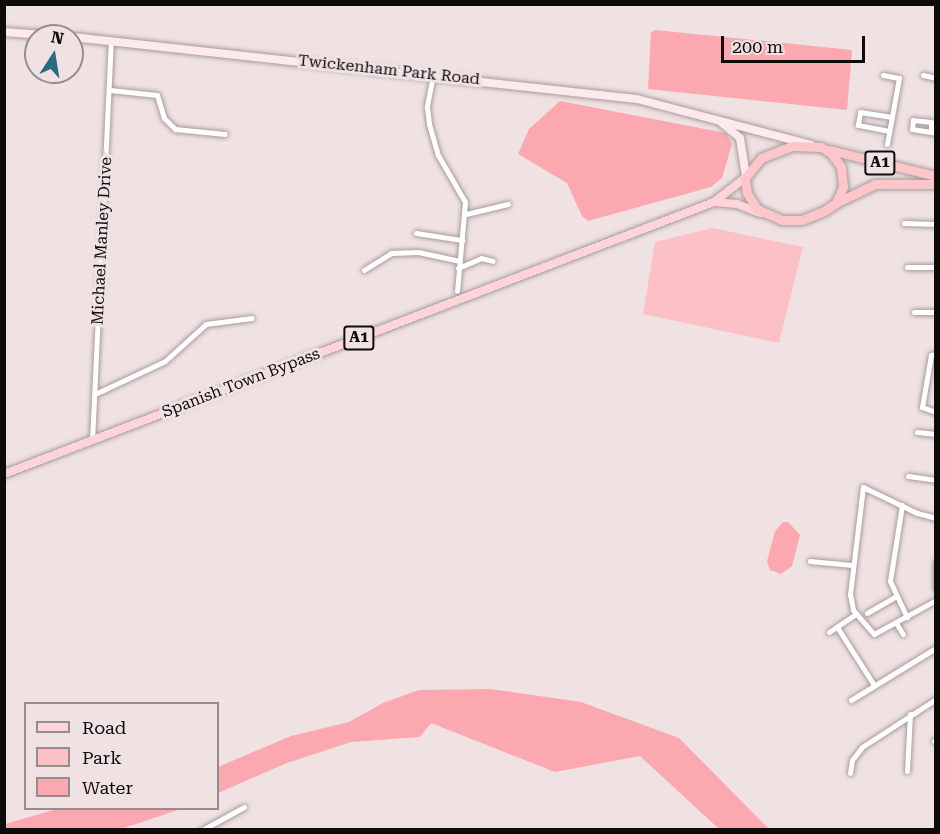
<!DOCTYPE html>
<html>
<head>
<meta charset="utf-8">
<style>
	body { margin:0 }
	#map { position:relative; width:940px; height:834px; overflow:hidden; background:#f0e2e3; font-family:"Roboto Serif",serif }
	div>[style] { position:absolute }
	.green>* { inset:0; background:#fbc1c6 }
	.water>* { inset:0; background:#fba8b0 }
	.roads { filter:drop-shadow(0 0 2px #a99c9c) drop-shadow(0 0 2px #a99c9c) }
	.minor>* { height:5px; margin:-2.5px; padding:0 2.5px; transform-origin:2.5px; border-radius:2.5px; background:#fff }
	.secondary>* { height:8px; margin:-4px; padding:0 4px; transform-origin:4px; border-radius:4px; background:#fee9eb }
	.primary>* { height:8px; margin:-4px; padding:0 4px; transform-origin:4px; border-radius:4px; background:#fdd4d7 }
	.trunk>* { height:9px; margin:-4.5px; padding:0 4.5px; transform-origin:4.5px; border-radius:4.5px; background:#fcc6ca }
	span { translate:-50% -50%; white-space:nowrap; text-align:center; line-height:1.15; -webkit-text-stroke:6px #f0e2e3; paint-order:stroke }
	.shield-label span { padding:2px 4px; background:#f0e2e3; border:2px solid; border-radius:4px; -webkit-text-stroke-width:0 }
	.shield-label { font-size:15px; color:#0f0b0b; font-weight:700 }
	.street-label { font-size:16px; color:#0f0b0b }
	.frame { position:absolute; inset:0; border:6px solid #0f0b0b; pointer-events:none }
	.legend { position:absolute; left:24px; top:702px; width:195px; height:108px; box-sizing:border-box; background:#f0e2e3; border:2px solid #968c8d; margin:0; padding:8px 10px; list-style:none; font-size:18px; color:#0f0b0b }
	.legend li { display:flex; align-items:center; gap:12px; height:30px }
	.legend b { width:30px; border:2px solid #968c8d }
	.north { position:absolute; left:24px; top:24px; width:60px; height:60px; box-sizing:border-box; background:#f0e2e3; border:2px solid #968c8d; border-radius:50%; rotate:12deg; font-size:16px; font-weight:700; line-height:24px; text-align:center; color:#0f0b0b }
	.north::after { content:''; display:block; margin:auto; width:21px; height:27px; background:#2b6b80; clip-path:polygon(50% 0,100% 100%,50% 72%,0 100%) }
	.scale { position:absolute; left:721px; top:36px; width:144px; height:27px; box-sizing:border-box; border:3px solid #0f0b0b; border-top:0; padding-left:8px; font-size:18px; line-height:21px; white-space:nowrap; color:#0f0b0b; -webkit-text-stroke:4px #f0e2e3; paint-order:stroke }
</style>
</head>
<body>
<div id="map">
	<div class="green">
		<div style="clip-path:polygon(712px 228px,803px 247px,779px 343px,643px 314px,655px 242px)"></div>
	</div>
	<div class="water">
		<div style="clip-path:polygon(655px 30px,852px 50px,847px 110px,648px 89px,651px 32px)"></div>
		<div style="clip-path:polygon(560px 101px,726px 133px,732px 144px,722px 178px,711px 187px,588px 221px,582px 216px,567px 183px,518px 154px,529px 129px)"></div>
		<div style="clip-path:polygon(783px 522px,788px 522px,800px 535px,792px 566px,781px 574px,770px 570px,767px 561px,775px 531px)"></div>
		<div style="clip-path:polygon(490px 689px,581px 702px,679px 738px,769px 829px,719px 829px,640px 756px,555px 772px,431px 723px,420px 737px,351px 742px,287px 763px,218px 793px,218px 767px,291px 736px,349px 722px,383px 703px,419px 690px)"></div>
		<div style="clip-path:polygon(57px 809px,57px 808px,181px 809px,121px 829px,5px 829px,5px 824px)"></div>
	</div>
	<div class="roads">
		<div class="minor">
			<div style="left:433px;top:75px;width:33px;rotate:101deg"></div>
			<div style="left:427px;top:107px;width:17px;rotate:83deg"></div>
			<div style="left:429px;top:124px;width:32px;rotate:74deg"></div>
			<div style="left:438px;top:155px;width:54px;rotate:60.1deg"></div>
			<div style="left:465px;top:202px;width:89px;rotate:95.1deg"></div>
			<div style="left:883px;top:75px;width:16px;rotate:11deg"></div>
			<div style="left:899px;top:78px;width:67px;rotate:100.3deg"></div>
			<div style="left:923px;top:75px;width:13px;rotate:13deg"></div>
			<div style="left:110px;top:90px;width:47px;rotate:6.1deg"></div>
			<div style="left:157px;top:95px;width:24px;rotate:73deg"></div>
			<div style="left:164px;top:118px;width:16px;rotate:45deg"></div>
			<div style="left:175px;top:129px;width:50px;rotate:5.7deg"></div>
			<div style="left:889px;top:131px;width:32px;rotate:-169deg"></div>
			<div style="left:858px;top:125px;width:13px;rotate:-81deg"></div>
			<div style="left:860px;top:112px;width:32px;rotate:9deg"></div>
			<div style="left:931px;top:132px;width:10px;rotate:-90deg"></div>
			<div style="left:931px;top:122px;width:18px;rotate:-174deg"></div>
			<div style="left:913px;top:120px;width:9px;rotate:96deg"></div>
			<div style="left:912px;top:129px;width:24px;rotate:9deg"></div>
			<div style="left:466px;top:214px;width:43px;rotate:-13.4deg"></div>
			<div style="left:904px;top:223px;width:32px;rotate:2deg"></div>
			<div style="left:416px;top:233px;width:47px;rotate:8.7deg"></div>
			<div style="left:907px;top:267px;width:29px"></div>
			<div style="left:458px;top:268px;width:25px;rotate:-23deg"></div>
			<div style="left:481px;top:258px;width:12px;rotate:14deg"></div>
			<div style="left:364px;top:270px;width:32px;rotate:-32deg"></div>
			<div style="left:391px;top:253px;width:27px;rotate:-2deg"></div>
			<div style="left:418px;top:252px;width:43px;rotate:12.1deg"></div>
			<div style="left:914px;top:312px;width:22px"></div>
			<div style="left:936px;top:354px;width:5px;rotate:169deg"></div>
			<div style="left:931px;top:355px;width:53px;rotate:99.8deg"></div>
			<div style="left:922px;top:407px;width:15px;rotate:20deg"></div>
			<div style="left:95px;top:394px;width:77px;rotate:-25.2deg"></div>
			<div style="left:165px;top:361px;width:55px;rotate:-42.1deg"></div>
			<div style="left:206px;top:324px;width:46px;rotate:-7.4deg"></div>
			<div style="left:917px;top:432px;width:19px;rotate:6deg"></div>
			<div style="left:92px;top:441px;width:400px;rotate:-87.3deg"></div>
			<div style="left:908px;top:476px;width:28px;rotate:8deg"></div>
			<div style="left:902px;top:505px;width:77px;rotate:99deg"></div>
			<div style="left:890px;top:581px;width:40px;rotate:65deg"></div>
			<div style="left:936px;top:518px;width:20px;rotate:-165deg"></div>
			<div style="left:917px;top:513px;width:60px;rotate:-154.3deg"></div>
			<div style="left:863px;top:487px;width:108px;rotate:96.9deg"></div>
			<div style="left:850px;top:594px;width:16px;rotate:79deg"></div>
			<div style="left:853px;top:610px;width:32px;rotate:49deg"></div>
			<div style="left:874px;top:634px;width:71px;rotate:-28.7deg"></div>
			<div style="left:810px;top:561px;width:42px;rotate:5.4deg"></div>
			<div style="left:936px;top:562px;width:27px;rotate:90deg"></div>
			<div style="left:867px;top:613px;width:32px;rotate:-30deg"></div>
			<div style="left:896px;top:623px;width:13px;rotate:58deg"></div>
			<div style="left:837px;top:627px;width:69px;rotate:57.5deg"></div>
			<div style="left:829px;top:632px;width:32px;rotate:-34deg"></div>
			<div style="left:851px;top:700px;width:100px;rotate:-31.5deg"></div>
			<div style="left:934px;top:741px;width:2px;rotate:-27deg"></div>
			<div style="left:907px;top:771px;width:57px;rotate:-87deg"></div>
			<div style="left:850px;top:773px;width:13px;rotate:-81deg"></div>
			<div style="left:852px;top:760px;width:16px;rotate:-52deg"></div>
			<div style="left:862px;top:747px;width:88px;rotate:-33deg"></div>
			<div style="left:202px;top:830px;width:48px;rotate:-28.7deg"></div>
		</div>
		<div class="secondary">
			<div style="left:4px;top:32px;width:53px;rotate:4.3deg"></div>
			<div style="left:72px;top:37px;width:568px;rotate:6.26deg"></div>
			<div style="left:637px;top:99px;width:180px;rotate:14.8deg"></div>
			<div style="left:722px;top:123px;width:23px;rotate:40deg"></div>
			<div style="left:740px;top:138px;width:37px;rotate:81deg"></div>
		</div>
		<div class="primary">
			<div style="left:715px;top:202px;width:22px;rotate:5deg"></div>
			<div style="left:737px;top:204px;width:25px;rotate:21deg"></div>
			<div style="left:4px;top:474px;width:760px;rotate:-20.96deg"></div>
			<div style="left:714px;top:202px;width:39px;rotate:-38deg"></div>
		</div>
		<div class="trunk">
			<div style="left:793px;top:146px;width:28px;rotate:2deg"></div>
			<div style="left:821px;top:147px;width:12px;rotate:31deg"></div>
			<div style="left:831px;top:153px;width:17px;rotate:54deg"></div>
			<div style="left:841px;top:167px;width:20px;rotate:84deg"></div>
			<div style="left:843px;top:187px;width:17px;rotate:114deg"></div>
			<div style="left:836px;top:203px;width:14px;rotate:146deg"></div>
			<div style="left:824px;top:211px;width:24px;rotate:158deg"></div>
			<div style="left:802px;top:220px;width:20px;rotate:180deg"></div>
			<div style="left:782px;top:220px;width:27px;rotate:-156deg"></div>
			<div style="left:757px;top:209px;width:19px;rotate:-122deg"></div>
			<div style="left:747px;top:193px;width:15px;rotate:-98deg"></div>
			<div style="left:745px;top:178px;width:26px;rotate:-51deg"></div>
			<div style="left:761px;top:158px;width:34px;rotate:-21deg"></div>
			<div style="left:830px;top:150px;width:109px;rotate:13.8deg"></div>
			<div style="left:838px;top:202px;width:41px;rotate:-25.9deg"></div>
			<div style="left:875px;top:184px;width:61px"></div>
		</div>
	</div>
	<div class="shield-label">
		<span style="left:880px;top:163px">A1</span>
		<span style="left:359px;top:338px">A1</span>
	</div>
	<div class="street-label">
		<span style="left:389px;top:70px;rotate:6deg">Twickenham Park Road</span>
		<span style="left:102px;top:241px;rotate:-87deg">Michael Manley Drive</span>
		<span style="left:241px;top:383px;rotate:-21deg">Spanish Town Bypass</span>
	</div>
	<div class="frame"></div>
	<ul class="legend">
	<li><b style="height:8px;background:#fdd4d7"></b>Road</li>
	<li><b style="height:16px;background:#fbc1c6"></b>Park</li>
	<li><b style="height:16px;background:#fba8b0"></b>Water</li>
	</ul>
	<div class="north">N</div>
	<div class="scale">200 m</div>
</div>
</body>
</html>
